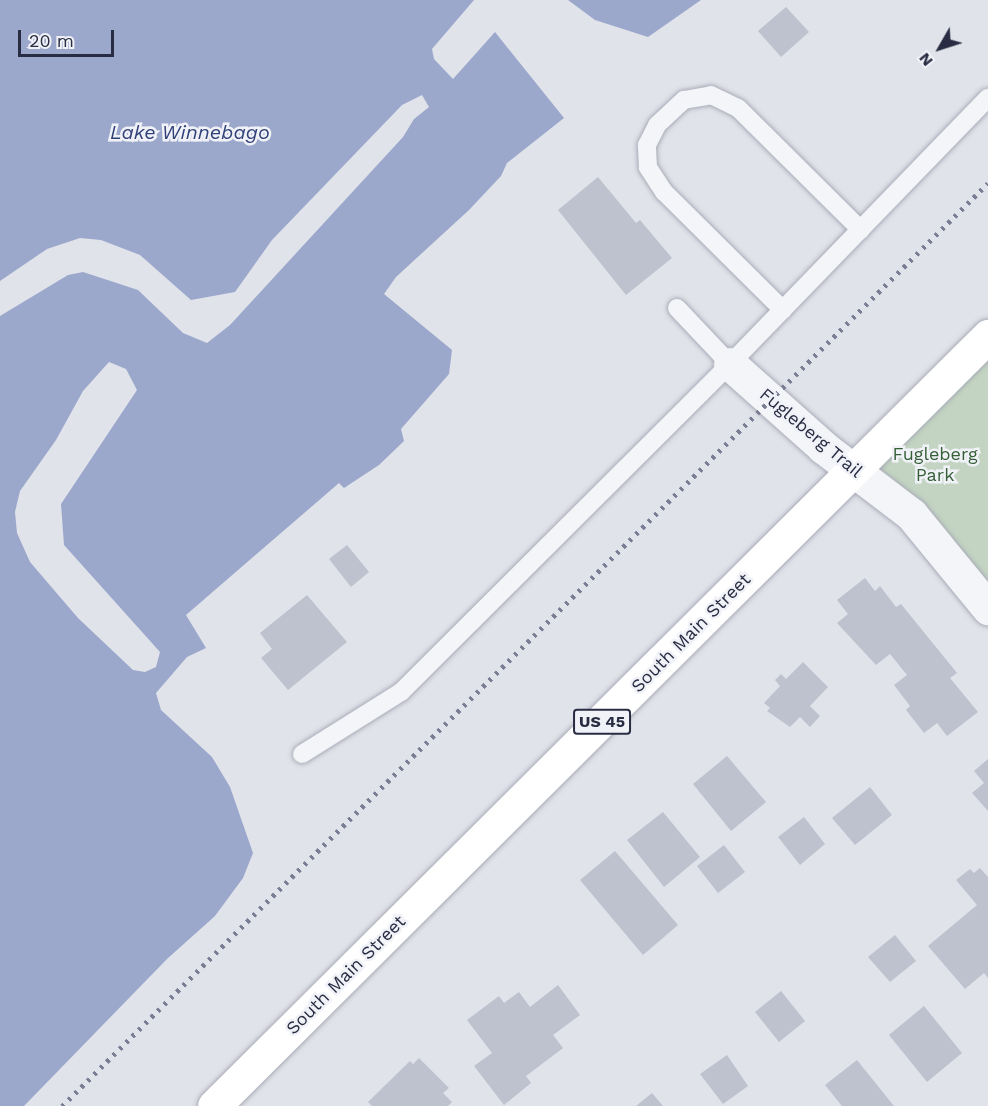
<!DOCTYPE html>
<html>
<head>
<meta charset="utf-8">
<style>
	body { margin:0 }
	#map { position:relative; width:988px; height:1106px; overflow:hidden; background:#e1e3ea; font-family:"Work Sans",sans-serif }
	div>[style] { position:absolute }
	.green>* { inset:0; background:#c3d5c2 }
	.water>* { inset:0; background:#9ba8cc }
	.building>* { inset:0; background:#bec1ce }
	.roads { filter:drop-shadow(0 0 2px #aaacb8) drop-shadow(0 0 2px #aaacb8) }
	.lane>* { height:18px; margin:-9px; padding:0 9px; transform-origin:9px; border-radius:9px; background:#f4f5f8 }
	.street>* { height:33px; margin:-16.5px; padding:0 16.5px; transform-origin:16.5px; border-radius:16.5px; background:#f4f5f8 }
	.primary>* { height:33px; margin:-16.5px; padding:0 16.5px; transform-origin:16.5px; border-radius:16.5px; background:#fff }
	.rail>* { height:4.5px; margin-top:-2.25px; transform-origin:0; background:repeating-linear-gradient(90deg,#7a7e95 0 3px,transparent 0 9px) }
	span { translate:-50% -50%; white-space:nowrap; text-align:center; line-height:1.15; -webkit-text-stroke:5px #f1f2f8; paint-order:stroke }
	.shield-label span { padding:2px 4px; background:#f1f2f8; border:2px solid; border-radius:4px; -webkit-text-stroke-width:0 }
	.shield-label { font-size:16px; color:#292d43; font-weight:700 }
	.street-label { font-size:18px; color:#292d43 }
	.park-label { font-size:18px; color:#355f36 }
	.water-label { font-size:20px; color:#314279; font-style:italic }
	.north { position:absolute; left:910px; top:18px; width:60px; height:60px; -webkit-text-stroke:4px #f1f2f8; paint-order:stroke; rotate:231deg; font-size:16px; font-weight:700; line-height:24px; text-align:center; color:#292d43 }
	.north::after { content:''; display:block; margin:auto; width:21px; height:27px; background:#292d43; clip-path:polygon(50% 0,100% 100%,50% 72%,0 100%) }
	.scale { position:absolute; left:18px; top:30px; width:96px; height:27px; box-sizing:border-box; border:3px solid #292d43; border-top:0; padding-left:8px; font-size:18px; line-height:21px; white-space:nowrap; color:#292d43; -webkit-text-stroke:4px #f1f2f8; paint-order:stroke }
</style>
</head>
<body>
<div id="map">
	<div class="green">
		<div style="clip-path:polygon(988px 336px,988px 608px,854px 472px)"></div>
	</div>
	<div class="water">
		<div style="clip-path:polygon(evenodd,0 0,474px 0,432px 49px,434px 59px,453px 79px,495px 32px,564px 118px,507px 163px,501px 176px,469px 210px,396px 277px,384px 294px,452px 350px,449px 374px,401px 429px,404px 441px,379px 465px,344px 488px,339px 483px,186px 615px,206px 648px,187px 657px,156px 693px,161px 710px,212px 757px,230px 787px,253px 853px,243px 878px,215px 916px,167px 959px,24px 1106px,0 1106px,0 316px,68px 275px,83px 272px,138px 290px,183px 333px,207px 343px,230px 325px,403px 137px,414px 119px,429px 107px,422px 95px,402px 105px,272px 240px,235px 292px,191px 300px,140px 255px,101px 240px,80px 238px,47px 249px,0 281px,0 0,109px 362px,126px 369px,137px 390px,61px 504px,64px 545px,160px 652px,156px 667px,145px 672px,133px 670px,78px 618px,30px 562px,17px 533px,15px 512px,20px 491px,56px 440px,83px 391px,109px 362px)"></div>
		<div style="clip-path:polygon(568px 0,701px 0,648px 37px,595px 20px)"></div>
	</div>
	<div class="building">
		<div style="clip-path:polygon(786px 7px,809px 32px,781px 57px,758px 31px)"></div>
		<div style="clip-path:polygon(598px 177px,636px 223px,640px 220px,672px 258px,626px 295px,558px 210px)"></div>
		<div style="clip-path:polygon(347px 545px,369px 572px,351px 587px,329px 559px)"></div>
		<div style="clip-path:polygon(865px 578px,875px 591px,880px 586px,896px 607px,901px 604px,957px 673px,950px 678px,978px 712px,947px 736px,937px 723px,924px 733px,906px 710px,910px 706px,894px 685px,907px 675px,890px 654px,876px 665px,837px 623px,848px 614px,837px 600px)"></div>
		<div style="clip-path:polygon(307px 595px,347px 642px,288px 690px,261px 658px,272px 649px,260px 633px)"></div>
		<div style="clip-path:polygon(803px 662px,828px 687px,810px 706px,820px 716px,810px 727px,800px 717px,790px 727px,767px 711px,770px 708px,764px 703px,780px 686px,775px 680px,781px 674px,786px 679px)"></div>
		<div style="clip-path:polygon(727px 756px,766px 802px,731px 831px,693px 784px)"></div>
		<div style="clip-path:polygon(988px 759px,988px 811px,972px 793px,984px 783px,974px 771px)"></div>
		<div style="clip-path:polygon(870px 787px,892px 815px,855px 845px,832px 818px)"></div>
		<div style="clip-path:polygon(663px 812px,700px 857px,664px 887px,627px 840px)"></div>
		<div style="clip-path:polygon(804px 817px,825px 844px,800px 865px,778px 837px)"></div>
		<div style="clip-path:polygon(724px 845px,745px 872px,718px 893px,697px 866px)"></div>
		<div style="clip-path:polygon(615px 851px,678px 925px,643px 955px,580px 880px)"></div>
		<div style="clip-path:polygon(980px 868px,988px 877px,988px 978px,984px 973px,965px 989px,928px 946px,977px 905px,956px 880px,970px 869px,974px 873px)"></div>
		<div style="clip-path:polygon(895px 935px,916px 961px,890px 982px,868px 957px)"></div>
		<div style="clip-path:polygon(558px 985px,580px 1015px,553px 1035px,563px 1048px,526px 1076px,531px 1083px,504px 1105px,474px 1066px,492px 1053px,467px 1020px,499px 996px,504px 1003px,519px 992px,530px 1007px)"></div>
		<div style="clip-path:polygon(781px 991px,805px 1021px,779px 1042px,755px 1012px)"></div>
		<div style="clip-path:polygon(924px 1006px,962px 1053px,927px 1082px,889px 1035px)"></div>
		<div style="clip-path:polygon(727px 1055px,748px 1086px,723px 1104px,700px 1074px)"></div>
		<div style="clip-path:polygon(419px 1058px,449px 1088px,443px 1093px,452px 1102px,448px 1106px,372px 1106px,368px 1102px,410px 1061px,413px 1064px)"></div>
		<div style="clip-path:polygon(857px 1060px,894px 1106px,842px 1106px,825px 1085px)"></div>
		<div style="clip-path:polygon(652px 1093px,663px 1106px,636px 1106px)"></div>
	</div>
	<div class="roads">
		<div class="lane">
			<div style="left:677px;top:308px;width:77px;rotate:46.6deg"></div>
			<div style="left:783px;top:310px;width:168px;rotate:-135.2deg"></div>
			<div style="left:664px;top:192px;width:30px;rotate:-123deg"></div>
			<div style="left:648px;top:167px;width:22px;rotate:-93deg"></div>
			<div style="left:647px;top:145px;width:22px;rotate:-63deg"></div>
			<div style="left:657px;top:125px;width:37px;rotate:-43deg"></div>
			<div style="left:684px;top:100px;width:27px;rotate:-10deg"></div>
			<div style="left:711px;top:95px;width:30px;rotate:26deg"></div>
			<div style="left:738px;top:108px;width:173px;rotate:44.8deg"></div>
			<div style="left:302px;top:754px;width:117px;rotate:-32.1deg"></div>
			<div style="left:401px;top:692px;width:465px;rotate:-44.9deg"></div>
			<div style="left:730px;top:364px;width:371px;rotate:-45.9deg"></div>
		</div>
		<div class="street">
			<div style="left:730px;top:364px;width:125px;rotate:41.7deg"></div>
			<div style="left:823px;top:447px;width:111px;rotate:37.3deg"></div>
			<div style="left:911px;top:514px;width:122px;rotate:50.7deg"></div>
		</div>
		<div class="primary">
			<div style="left:214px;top:1106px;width:1092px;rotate:-44.85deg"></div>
		</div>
	</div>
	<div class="rail">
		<div style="left:62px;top:1106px;width:1307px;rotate:-44.91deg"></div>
	</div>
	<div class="shield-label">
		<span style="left:602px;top:722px">US 45</span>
	</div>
	<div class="street-label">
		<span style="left:811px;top:433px;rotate:40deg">Fugleberg Trail</span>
		<span style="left:691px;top:633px;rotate:-45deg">South Main Street</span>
		<span style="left:346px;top:975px;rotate:-45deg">South Main Street</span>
	</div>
	<div class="park-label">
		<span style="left:935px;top:465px">Fugleberg<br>Park</span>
	</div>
	<div class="water-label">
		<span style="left:190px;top:132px">Lake Winnebago</span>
	</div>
	<div class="north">N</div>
	<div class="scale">20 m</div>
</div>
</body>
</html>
